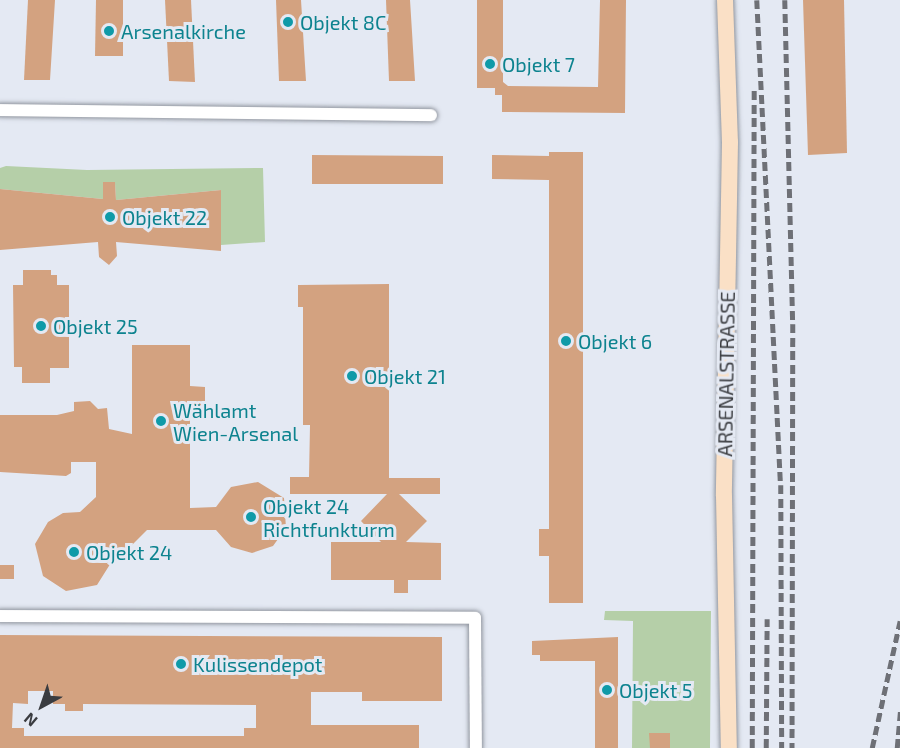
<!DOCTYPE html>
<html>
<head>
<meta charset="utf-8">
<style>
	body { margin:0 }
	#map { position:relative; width:900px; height:748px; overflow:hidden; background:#e4e9f3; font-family:"Exo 2",sans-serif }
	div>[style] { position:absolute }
	.green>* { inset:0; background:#b5cfa8 }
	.building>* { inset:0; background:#d3a280 }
	.roads { filter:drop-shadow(0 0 2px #9297a0) drop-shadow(0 0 2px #9297a0) }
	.street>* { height:12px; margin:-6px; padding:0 6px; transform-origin:6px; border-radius:6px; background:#fff }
	.secondary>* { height:16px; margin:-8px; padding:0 8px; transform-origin:8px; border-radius:8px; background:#fae0c6 }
	.rail>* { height:4.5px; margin-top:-2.25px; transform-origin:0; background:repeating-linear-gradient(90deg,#6e7076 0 9px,transparent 0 13.5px) }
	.dots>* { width:16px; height:16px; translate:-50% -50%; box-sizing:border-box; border:3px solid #e4e9f3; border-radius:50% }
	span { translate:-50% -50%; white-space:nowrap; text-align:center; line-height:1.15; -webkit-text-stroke:6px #e4e9f3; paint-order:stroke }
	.culture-label { font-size:20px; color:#0d838f }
	.left { translate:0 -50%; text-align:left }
	.street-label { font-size:20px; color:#3a3c40 }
	.north { position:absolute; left:12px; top:676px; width:60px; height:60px; -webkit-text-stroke:4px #e4e9f3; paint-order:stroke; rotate:220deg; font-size:16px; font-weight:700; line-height:24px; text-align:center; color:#3a3c40 }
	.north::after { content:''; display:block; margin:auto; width:21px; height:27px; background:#3a3c40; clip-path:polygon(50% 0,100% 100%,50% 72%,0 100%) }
</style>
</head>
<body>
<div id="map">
	<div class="green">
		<div style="clip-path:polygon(6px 166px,87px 170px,263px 168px,265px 242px,221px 245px,221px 190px,116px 200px,115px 183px,103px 183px,103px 199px,0 189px,0 168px)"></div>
		<div style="clip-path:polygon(605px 611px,711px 611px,710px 748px,632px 748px,633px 621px,604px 620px)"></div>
	</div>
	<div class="building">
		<div style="clip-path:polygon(28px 0,55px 0,50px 80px,24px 80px)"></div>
		<div style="clip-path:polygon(96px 0,123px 0,123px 56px,95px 56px)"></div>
		<div style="clip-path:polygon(165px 0,191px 0,195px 82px,169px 81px)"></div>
		<div style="clip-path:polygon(276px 0,301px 0,306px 81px,279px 81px)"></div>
		<div style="clip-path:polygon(386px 0,410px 0,415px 81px,389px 81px)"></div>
		<div style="clip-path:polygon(477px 0,503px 0,503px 82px,508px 86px,598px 87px,600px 0,626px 0,625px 113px,502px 112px,502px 95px,495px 95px,495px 88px,477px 88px)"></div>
		<div style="clip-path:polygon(803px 0,844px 0,847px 153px,808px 155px)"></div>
		<div style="clip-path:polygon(549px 152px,583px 152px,583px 603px,549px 603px,549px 556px,539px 556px,539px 529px,549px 529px,549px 180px,492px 179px,492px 155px,549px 156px)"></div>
		<div style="clip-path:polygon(312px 155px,443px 156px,443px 184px,312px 184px)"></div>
		<div style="clip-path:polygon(103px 182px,115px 182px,116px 200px,221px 190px,221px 251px,116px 242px,117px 256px,109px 265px,99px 257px,98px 242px,0 250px,0 189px,103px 199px)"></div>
		<div style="clip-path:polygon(23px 270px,51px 270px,51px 275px,57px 275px,57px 285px,69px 285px,69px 368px,50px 368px,50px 383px,22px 383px,22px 367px,14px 367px,13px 285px,23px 285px)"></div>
		<div style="clip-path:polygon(389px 284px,389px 478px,440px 478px,440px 494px,399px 494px,427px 521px,406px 542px,441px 543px,441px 580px,408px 580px,408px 593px,394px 593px,394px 580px,331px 580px,331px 542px,381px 542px,361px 521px,387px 494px,290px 494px,290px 477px,309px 477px,310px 425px,303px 425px,303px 307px,298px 307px,298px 285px)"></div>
		<div style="clip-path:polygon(132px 345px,190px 345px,190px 386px,205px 387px,205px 406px,190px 405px,190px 508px,216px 507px,231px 487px,258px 482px,284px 498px,286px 528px,273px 546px,252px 553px,231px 547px,216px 530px,147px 530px,123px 554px,119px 550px,97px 585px,66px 591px,43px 576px,35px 544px,48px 522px,63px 513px,80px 512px,96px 497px,96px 462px,71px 462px,71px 473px,66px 476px,0 472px,0 415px,57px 415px,74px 411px,74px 402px,90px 401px,98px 409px,107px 408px,109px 429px,132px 434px)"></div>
		<div style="clip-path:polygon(0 565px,14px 565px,14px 579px,0 579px)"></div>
		<div style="clip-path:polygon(evenodd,0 635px,442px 637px,442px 701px,362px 701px,362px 692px,311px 692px,311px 725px,419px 725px,419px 748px,0 748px,0 635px,28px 691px,53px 691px,53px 704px,65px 704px,65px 711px,83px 711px,83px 704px,256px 705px,256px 728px,244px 728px,244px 736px,24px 736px,24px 728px,12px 728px,13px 703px,28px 704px,28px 691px)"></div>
		<div style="clip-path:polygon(618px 637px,618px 748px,595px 748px,595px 661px,540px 661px,540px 655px,532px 655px,532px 641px)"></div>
		<div style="clip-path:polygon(649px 733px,670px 733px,670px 748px,650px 748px)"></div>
	</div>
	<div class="roads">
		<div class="street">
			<div style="left:0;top:110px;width:431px;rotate:0.7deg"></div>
			<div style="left:0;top:616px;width:475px;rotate:0.2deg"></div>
			<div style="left:475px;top:618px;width:130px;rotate:89.6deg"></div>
		</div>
		<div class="secondary">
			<div style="left:725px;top:0;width:142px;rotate:88deg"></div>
			<div style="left:730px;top:142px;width:354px;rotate:91deg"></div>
			<div style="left:724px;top:496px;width:252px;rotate:88.9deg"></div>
		</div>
	</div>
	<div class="rail">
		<div style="left:757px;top:0;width:486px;rotate:87.2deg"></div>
		<div style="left:781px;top:485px;width:263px;rotate:89.8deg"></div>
		<div style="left:785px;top:0;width:324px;rotate:88.6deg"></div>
		<div style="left:793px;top:324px;width:424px;rotate:90.1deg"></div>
		<div style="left:752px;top:748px;width:660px;rotate:-89.83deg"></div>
		<div style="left:766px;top:748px;width:129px;rotate:-89.6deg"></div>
		<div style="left:872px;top:748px;width:130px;rotate:-77.6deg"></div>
		<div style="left:897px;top:748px;width:37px;rotate:-85deg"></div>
	</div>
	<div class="dots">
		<div style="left:288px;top:22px;background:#0f9aa8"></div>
		<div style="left:109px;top:31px;background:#0f9aa8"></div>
		<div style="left:490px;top:64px;background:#0f9aa8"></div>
		<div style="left:110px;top:217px;background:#0f9aa8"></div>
		<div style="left:41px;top:326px;background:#0f9aa8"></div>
		<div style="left:566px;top:341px;background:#0f9aa8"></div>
		<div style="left:352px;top:376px;background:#0f9aa8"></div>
		<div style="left:161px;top:421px;background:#0f9aa8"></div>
		<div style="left:251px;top:517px;background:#0f9aa8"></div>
		<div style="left:74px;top:552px;background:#0f9aa8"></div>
		<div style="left:181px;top:664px;background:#0f9aa8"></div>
		<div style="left:607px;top:690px;background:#0f9aa8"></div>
	</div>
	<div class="culture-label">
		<span class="left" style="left:300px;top:22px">Objekt 8C</span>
		<span class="left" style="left:121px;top:31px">Arsenalkirche</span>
		<span class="left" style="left:502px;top:64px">Objekt 7</span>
		<span class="left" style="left:122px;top:217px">Objekt 22</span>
		<span class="left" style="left:53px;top:326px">Objekt 25</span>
		<span class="left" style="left:578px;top:341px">Objekt 6</span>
		<span class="left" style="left:364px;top:376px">Objekt 21</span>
		<span class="left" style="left:173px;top:422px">Wählamt<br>Wien-Arsenal</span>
		<span class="left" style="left:263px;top:518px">Objekt 24<br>Richtfunkturm</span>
		<span class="left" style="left:86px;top:552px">Objekt 24</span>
		<span class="left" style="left:193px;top:664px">Kulissendepot</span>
		<span class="left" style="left:619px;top:690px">Objekt 5</span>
	</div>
	<div class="street-label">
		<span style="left:726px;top:374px;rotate:-89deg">ARSENALSTRASSE</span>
	</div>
	<div class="north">N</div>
</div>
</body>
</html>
